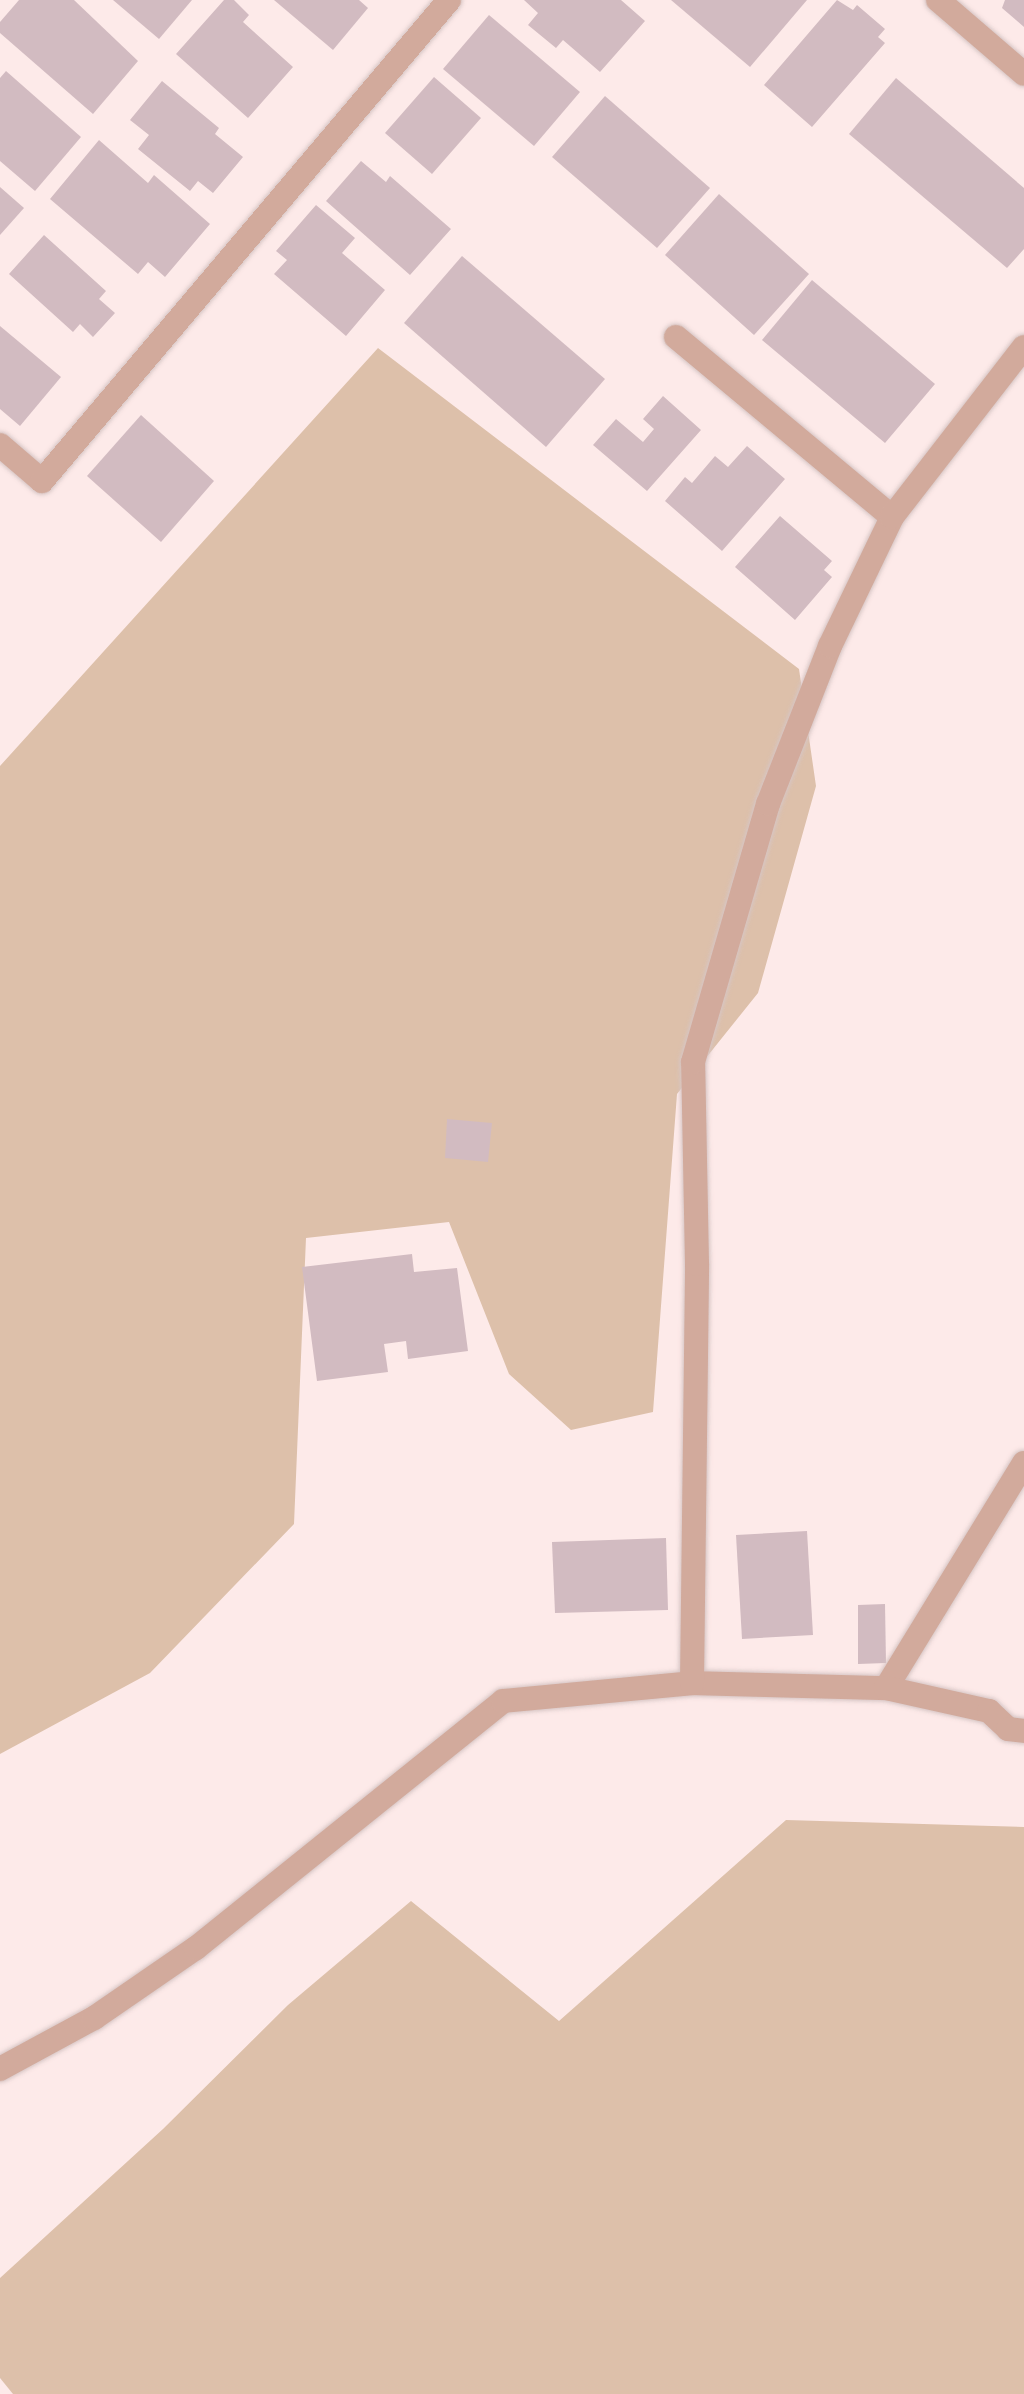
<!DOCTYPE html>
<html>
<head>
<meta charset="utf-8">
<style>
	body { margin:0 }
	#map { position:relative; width:1024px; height:2394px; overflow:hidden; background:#fdeae9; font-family:"Playfair Display",serif }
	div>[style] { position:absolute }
	.green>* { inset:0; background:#ddc0aa }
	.building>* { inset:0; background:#d2bbc1 }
	.roads { filter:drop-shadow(0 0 2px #d6c5c4) drop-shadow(0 0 2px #d6c5c4) }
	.service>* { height:24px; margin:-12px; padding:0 12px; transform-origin:12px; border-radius:12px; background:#d2aa9c }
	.minor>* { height:24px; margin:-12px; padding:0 12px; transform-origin:12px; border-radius:12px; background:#d2aa9c }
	span { translate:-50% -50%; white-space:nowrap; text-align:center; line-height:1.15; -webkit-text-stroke:6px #fcfcfc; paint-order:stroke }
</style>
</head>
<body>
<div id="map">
	<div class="green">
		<div style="clip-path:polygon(378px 348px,799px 669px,816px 786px,758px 993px,677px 1094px,653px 1412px,571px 1430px,509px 1374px,449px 1222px,306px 1238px,294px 1524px,150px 1673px,0 1754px,0 766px)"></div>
		<div style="clip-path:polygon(786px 1820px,1024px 1827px,1024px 2394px,13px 2394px,0 2378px,0 2278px,163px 2129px,288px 2005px,411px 1901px,559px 2021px)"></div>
	</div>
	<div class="building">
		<div style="clip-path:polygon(19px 0,74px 0,138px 61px,93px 114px,0 33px,0 22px)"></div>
		<div style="clip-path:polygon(113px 0,192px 0,159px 39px)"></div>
		<div style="clip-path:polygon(224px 0,234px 0,249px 15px,243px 22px,293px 67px,248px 118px,176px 54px)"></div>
		<div style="clip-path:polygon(274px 0,359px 0,368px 8px,333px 50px)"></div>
		<div style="clip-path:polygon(524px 0,621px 0,645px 21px,600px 72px,563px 40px,556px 48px,528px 25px,538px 13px)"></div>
		<div style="clip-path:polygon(671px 0,807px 0,750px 67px)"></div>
		<div style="clip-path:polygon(837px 0,853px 10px,857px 5px,885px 29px,878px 37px,885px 43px,812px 127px,764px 85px)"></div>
		<div style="clip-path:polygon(1005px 0,1024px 0,1024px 27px,1002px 8px)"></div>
		<div style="clip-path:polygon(489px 15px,580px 92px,534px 146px,443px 69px)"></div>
		<div style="clip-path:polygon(6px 71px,81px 137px,35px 191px,0 161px,0 78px)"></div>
		<div style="clip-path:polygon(434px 77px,481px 118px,432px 174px,385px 133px)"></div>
		<div style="clip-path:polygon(896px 78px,1024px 188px,1024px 249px,1007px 268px,849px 134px)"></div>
		<div style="clip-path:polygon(162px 81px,219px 128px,215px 134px,243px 157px,213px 193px,198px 181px,190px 191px,138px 149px,149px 135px,130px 120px)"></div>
		<div style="clip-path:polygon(605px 96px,710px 188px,657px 248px,552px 157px)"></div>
		<div style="clip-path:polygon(99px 140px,148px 183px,154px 175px,210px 224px,165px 277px,148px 262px,138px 274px,50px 199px)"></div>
		<div style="clip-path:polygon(361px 161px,386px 182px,390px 176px,451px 229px,410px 275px,326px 201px)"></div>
		<div style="clip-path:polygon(0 187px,24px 208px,0 235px)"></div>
		<div style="clip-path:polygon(719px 194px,809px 274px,754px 335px,665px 255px)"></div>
		<div style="clip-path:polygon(316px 205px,355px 238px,342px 253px,385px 290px,346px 336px,274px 274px,287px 260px,276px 251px)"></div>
		<div style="clip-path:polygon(44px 235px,106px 291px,99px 299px,115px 313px,93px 337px,80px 324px,73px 332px,9px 274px)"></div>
		<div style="clip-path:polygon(462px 256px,605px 379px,546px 447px,404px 323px)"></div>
		<div style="clip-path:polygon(812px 280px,935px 384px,885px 443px,762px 340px)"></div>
		<div style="clip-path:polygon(0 326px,61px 377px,20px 426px,0 409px)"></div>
		<div style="clip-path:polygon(663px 396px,701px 430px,647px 491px,593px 445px,616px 419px,643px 442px,654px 429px,643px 419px)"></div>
		<div style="clip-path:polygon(141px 415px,214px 481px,161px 542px,87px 476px)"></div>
		<div style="clip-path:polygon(747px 446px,785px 479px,722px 551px,665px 501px,685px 477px,692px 483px,715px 456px,728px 467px)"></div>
		<div style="clip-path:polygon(780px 516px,832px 561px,824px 570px,832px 577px,795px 620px,735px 567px)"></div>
		<div style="clip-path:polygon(447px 1119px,492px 1123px,488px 1162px,445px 1158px)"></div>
		<div style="clip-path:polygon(412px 1254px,414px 1272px,457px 1268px,468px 1351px,408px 1359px,406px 1341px,384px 1344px,388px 1372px,317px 1381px,302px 1267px)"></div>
		<div style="clip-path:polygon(807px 1531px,813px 1635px,742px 1639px,736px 1535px)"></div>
		<div style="clip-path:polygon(666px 1538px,668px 1610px,555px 1613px,552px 1542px)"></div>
		<div style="clip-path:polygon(885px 1604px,886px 1663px,858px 1664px,858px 1605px)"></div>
	</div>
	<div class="roads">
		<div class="service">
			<div style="left:676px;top:337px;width:281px;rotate:39.8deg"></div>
			<div style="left:692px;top:1683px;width:194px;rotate:1.5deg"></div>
			<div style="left:886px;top:1688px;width:264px;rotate:-58.5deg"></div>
			<div style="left:886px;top:1688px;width:106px;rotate:12.6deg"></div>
			<div style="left:989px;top:1711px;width:26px;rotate:43deg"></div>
			<div style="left:1008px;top:1729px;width:16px;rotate:7deg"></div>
			<div style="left:0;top:2069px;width:107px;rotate:-28.5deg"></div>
			<div style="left:94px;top:2018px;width:124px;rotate:-34.5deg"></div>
			<div style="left:196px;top:1948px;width:394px;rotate:-38.8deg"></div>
			<div style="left:503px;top:1701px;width:190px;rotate:-5.4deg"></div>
			<div style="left:692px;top:1683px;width:419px;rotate:-89.3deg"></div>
			<div style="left:697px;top:1264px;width:202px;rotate:-91.1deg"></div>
			<div style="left:693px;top:1062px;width:269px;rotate:-73.8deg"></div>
			<div style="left:768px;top:804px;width:170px;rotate:-68.6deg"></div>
			<div style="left:830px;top:646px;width:143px;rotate:-64.3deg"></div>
			<div style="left:892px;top:517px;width:215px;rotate:-52.2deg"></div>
		</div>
		<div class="minor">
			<div style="left:938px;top:0;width:113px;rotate:40.7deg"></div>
			<div style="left:0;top:445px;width:55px;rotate:40.6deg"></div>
			<div style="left:42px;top:481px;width:630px;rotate:-49.76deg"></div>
		</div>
	</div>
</div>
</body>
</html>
